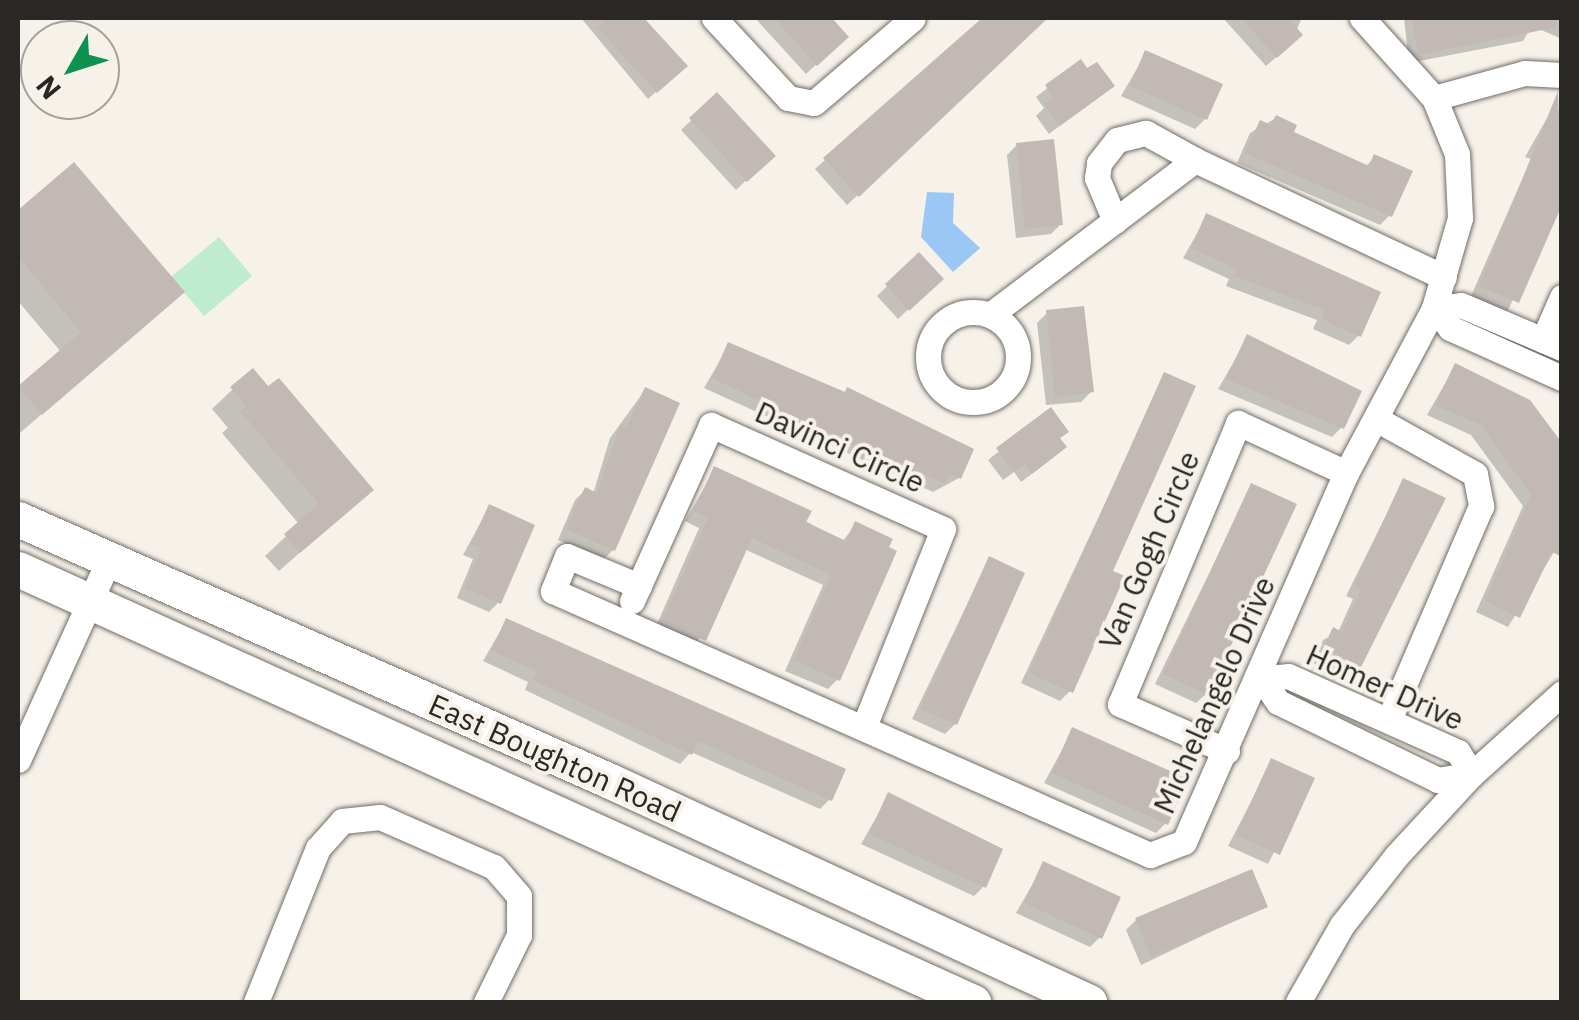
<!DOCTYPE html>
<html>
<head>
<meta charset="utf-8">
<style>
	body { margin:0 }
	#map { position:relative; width:1579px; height:1020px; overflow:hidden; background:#f6f1e9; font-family:"IBM Plex Sans",sans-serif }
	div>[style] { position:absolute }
	.green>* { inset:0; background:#beeccd }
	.water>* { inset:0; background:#9bc7f4 }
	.shadow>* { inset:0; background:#0003 }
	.building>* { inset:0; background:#c2b9b4 }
	.roads { filter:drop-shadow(0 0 2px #716d66) drop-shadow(0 0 2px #716d66) }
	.minor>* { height:25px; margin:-12.5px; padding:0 12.5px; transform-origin:12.5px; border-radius:12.5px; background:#fff }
	.minor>.ring { margin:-12.5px; padding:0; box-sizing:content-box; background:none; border:25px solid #fff; border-radius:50% }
	.secondary>* { height:35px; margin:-17.5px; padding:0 17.5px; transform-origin:17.5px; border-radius:17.5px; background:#fff }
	span { translate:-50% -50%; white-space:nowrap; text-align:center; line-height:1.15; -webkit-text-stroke:8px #f6f1e9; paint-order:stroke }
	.street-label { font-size:30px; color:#2a2825 }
	.frame { position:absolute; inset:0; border:20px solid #2a2825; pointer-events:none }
	.north { position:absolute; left:20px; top:20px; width:100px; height:100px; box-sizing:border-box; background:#f6f1e9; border:2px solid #a4a19b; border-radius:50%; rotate:231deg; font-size:28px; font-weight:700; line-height:40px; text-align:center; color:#2a2825 }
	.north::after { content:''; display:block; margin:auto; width:35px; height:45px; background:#0d9251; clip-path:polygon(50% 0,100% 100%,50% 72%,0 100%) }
</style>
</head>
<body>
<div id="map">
	<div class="green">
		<div style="clip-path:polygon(219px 237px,252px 276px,204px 316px,171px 277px)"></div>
	</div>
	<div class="water">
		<div style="clip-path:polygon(927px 192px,954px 193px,953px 223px,980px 248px,953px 272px,921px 237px)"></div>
	</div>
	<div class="shadow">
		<div style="clip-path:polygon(581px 18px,641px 18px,684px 66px,648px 99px)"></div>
		<div style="clip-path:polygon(755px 18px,828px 18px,846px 37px,806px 74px)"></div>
		<div style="clip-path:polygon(985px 18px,1045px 18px,847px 205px,815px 169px)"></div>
		<div style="clip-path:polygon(1223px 18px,1299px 18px,1301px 20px,1290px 45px,1266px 66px)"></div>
		<div style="clip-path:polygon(1404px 18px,1562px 18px,1562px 39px,1532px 26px,1523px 41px,1409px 63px)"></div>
		<div style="clip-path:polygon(1146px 53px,1205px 119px,1195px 129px,1121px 96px)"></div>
		<div style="clip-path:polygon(1080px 63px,1112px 86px,1049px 134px,1036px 116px,1044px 108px,1036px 97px)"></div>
		<div style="clip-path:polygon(717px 96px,772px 156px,736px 190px,681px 130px)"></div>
		<div style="clip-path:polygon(1551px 111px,1562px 116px,1562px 199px,1507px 312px,1471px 296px,1531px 159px,1525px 157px)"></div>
		<div style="clip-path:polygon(1276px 118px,1291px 133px,1365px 167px,1375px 157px,1390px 215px,1380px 225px,1237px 163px,1250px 133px)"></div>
		<div style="clip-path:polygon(1017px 145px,1061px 224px,1051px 234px,1016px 238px,1007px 155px)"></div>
		<div style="clip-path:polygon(74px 165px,182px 292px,20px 433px,18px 390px,61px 352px,18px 301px,18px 214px)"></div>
		<div style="clip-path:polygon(1207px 216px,1359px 335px,1349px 345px,1313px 329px,1317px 320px,1226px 286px,1229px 279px,1183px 258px)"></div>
		<div style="clip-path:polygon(918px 256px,940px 279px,898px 319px,877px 296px)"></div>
		<div style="clip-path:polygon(1047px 313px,1091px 392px,1081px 402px,1046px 405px,1037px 323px)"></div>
		<div style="clip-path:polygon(1248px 337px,1342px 427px,1332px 437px,1218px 389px)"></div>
		<div style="clip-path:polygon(729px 345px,959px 478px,933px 492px,704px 388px)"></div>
		<div style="clip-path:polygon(1455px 366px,1562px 539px,1508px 627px,1476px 612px,1523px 506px,1471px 435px,1427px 415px)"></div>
		<div style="clip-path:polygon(252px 371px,371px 490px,279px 571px,265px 556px,299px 524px,222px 433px,228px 428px,212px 409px)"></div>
		<div style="clip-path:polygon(1165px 375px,1110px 572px,1070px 691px,1060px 701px,1021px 683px)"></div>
		<div style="clip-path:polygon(645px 390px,613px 550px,603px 560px,558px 540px,575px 500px,585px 490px,593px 494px,610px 438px)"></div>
		<div style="clip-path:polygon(1051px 410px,1058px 440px,1054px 457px,1021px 482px,1014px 472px,1003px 480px,988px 460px)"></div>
		<div style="clip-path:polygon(715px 469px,842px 542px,856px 524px,838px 679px,828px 689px,785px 671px,823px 585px,744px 549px,694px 649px,654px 631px,699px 528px,685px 521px)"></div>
		<div style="clip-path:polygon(1403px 481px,1357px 669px,1347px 679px,1313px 663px,1323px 640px,1338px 632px,1353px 599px,1346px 596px)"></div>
		<div style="clip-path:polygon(1252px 486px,1206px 694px,1196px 703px,1155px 684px)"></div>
		<div style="clip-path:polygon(489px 507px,499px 602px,489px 612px,457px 598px,473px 559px,463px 555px)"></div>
		<div style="clip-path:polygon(989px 559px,955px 724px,945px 734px,912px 719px)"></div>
		<div style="clip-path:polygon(506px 621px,830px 799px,820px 809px,691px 752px,680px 764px,525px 690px,528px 682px,483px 661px)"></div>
		<div style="clip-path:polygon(1073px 730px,1166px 823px,1156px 833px,1044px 783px)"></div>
		<div style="clip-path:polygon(1272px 761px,1311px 780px,1268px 864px,1228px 846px)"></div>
		<div style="clip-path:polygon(889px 795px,984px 886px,974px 896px,861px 844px)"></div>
		<div style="clip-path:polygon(1044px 864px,1100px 937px,1090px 947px,1016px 913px)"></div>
		<div style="clip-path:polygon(1265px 906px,1141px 965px,1126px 930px,1136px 920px)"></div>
	</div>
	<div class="building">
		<div style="clip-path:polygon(608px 18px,644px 18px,688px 66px,657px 93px,597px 27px)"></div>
		<div style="clip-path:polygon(774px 18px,832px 18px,849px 37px,817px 66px)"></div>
		<div style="clip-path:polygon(982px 18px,1048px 18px,859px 197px,823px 158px)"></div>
		<div style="clip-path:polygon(1241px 18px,1288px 18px,1303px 35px,1277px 58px)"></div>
		<div style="clip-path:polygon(1411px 18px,1556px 18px,1557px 27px,1418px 55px)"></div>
		<div style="clip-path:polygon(1145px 50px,1223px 84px,1207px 120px,1130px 86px)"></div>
		<div style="clip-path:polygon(1081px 59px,1087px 68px,1097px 62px,1115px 86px,1060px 126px,1044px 104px,1053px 98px,1045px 85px)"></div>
		<div style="clip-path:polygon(1558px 91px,1562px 205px,1519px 303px,1479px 286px)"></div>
		<div style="clip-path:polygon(717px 92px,776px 156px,747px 182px,689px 118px)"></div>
		<div style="clip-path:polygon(1276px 115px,1297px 125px,1294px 132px,1369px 166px,1374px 154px,1413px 171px,1392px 217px,1245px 153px,1260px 120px,1271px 125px)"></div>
		<div style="clip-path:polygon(1054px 139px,1063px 225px,1025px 229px,1016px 143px)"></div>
		<div style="clip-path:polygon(74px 162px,185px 292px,42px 415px,18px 386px,81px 332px,18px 257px,18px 210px)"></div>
		<div style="clip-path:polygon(1206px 213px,1381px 292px,1361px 337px,1321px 319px,1325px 310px,1234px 276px,1237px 269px,1191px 248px)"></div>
		<div style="clip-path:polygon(919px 252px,944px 279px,909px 311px,885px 284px)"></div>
		<div style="clip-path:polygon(1084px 306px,1094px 392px,1055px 397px,1046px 310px)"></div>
		<div style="clip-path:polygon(1247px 334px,1362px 391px,1344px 429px,1226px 379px)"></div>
		<div style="clip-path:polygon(728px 342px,845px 392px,847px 387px,974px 449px,961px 479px,949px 474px,945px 483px,867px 452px,712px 378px)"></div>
		<div style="clip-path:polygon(1455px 363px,1530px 400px,1562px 443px,1562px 557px,1552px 552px,1520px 618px,1485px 601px,1531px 495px,1481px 425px,1435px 405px)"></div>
		<div style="clip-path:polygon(253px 368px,268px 386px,279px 378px,374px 490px,300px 553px,284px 534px,319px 504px,240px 411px,246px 406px,230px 387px)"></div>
		<div style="clip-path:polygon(1164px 372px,1196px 386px,1113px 571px,1125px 576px,1073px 693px,1029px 673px)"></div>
		<div style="clip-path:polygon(645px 387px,680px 403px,615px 551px,566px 529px,585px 487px,597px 493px,620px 425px,626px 428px)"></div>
		<div style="clip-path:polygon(1051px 407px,1069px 432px,1060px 438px,1067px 447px,1032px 474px,1025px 464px,1014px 472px,996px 448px)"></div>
		<div style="clip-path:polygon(714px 466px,812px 511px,806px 522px,846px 541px,855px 521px,893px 539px,889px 547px,897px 551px,840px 681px,794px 660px,831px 575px,752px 538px,706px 641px,662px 621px,708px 518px,694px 511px)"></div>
		<div style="clip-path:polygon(1403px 478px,1446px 498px,1359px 671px,1321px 653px,1333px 627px,1342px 632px,1361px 589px,1354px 585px)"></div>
		<div style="clip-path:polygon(1251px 483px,1297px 504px,1208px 695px,1163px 674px)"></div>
		<div style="clip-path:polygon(489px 504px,535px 525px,501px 604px,465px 588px,482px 549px,471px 544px)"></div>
		<div style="clip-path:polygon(989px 556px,1025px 573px,957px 725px,920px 709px)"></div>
		<div style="clip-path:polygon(506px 618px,846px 769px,832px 801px,698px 741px,692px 755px,533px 680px,537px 671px,491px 651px)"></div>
		<div style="clip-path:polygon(1072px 727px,1188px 779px,1168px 825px,1052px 773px)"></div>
		<div style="clip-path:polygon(1271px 758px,1315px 778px,1280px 855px,1236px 835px)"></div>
		<div style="clip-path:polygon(888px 792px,1003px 849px,986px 888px,869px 834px)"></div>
		<div style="clip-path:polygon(1043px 861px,1121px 897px,1102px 939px,1024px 903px)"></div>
		<div style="clip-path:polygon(1252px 869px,1268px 907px,1151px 957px,1135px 918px)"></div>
	</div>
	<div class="roads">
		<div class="minor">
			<div style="left:714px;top:18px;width:109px;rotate:47.2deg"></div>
			<div style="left:788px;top:98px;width:26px;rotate:11deg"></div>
			<div style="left:814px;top:103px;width:130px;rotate:-40.6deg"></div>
			<div style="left:1434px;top:98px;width:94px;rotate:-15.4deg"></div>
			<div style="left:1525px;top:73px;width:37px;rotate:3deg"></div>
			<div style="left:1115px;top:221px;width:47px;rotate:-112.7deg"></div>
			<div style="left:1097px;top:178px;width:15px;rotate:-82deg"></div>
			<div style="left:1099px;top:163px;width:29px;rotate:-52deg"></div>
			<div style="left:1117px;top:140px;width:30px;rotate:-14deg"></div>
			<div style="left:1146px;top:133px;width:56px;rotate:28.9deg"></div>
			<div style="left:1434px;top:308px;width:26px;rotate:51deg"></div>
			<div style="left:1450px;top:328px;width:123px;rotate:24.1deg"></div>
			<div style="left:1434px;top:308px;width:27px;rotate:-6deg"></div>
			<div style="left:1461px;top:305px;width:110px;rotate:23.1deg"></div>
			<div class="ring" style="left:928px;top:312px;width:65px;height:65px"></div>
			<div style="left:990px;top:315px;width:257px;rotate:-37.1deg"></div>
			<div style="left:1195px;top:160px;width:275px;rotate:25.2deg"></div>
			<div style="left:1543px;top:340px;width:47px;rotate:-66.2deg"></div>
			<div style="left:1378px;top:420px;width:111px;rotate:29.1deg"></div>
			<div style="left:1475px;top:474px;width:33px;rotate:79deg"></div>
			<div style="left:1481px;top:506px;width:233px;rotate:113.3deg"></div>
			<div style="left:639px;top:586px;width:78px;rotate:-157.4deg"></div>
			<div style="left:567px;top:556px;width:38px;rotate:112deg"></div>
			<div style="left:553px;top:591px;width:653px;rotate:23.86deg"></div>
			<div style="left:1150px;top:855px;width:36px;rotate:-21deg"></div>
			<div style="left:1184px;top:842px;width:403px;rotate:-66.3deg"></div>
			<div style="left:1346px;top:473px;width:187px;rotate:-61.9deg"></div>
			<div style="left:1434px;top:308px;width:94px;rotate:-73.9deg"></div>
			<div style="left:1460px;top:218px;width:64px;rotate:-92.7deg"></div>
			<div style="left:1457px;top:154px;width:61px;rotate:-112.3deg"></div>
			<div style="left:1434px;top:98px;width:108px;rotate:-132deg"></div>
			<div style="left:632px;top:601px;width:193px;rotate:-65.8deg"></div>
			<div style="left:711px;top:425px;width:254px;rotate:24.1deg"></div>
			<div style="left:943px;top:529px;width:213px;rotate:111.8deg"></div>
			<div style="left:1288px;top:676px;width:186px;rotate:24.1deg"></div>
			<div style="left:1458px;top:752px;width:26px;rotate:58deg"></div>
			<div style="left:1472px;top:774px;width:35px;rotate:170deg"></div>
			<div style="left:1438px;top:780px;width:178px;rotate:-154deg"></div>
			<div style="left:1278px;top:702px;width:29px;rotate:-125deg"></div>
			<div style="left:1261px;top:678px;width:27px;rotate:-4deg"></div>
			<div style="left:1227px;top:751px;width:117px;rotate:-156.3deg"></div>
			<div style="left:1120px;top:704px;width:305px;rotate:-67.2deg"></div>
			<div style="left:1238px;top:423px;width:119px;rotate:24.8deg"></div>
			<div style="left:18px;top:760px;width:221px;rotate:-65.6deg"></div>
			<div style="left:256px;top:1002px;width:166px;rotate:-68.1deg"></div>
			<div style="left:318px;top:848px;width:36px;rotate:-48deg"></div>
			<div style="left:342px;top:821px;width:38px;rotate:-6deg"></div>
			<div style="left:380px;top:817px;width:124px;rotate:23.7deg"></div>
			<div style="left:494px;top:867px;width:38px;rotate:49deg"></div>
			<div style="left:519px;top:896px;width:39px;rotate:90deg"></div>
			<div style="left:519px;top:935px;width:75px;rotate:116.2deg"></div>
			<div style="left:1298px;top:1002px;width:89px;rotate:-60.3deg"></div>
			<div style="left:1342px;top:925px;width:89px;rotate:-51.8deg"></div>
			<div style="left:1397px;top:855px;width:110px;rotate:-47.2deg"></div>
			<div style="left:1472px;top:774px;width:121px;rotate:-42deg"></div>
		</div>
		<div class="secondary">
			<div style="left:18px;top:519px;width:647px;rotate:23.87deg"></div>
			<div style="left:610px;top:781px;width:528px;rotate:24.77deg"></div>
			<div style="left:18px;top:569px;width:1049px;rotate:24.39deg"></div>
		</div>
	</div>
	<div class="street-label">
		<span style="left:840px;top:447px;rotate:24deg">Davinci Circle</span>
		<span style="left:1149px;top:550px;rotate:-67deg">Van Gogh Circle</span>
		<span style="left:1385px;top:687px;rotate:24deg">Homer Drive</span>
		<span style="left:1214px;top:695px;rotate:-66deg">Michelangelo Drive</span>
		<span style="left:555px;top:758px;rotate:24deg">East Boughton Road</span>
	</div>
	<div class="frame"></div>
	<div class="north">N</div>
</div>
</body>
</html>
